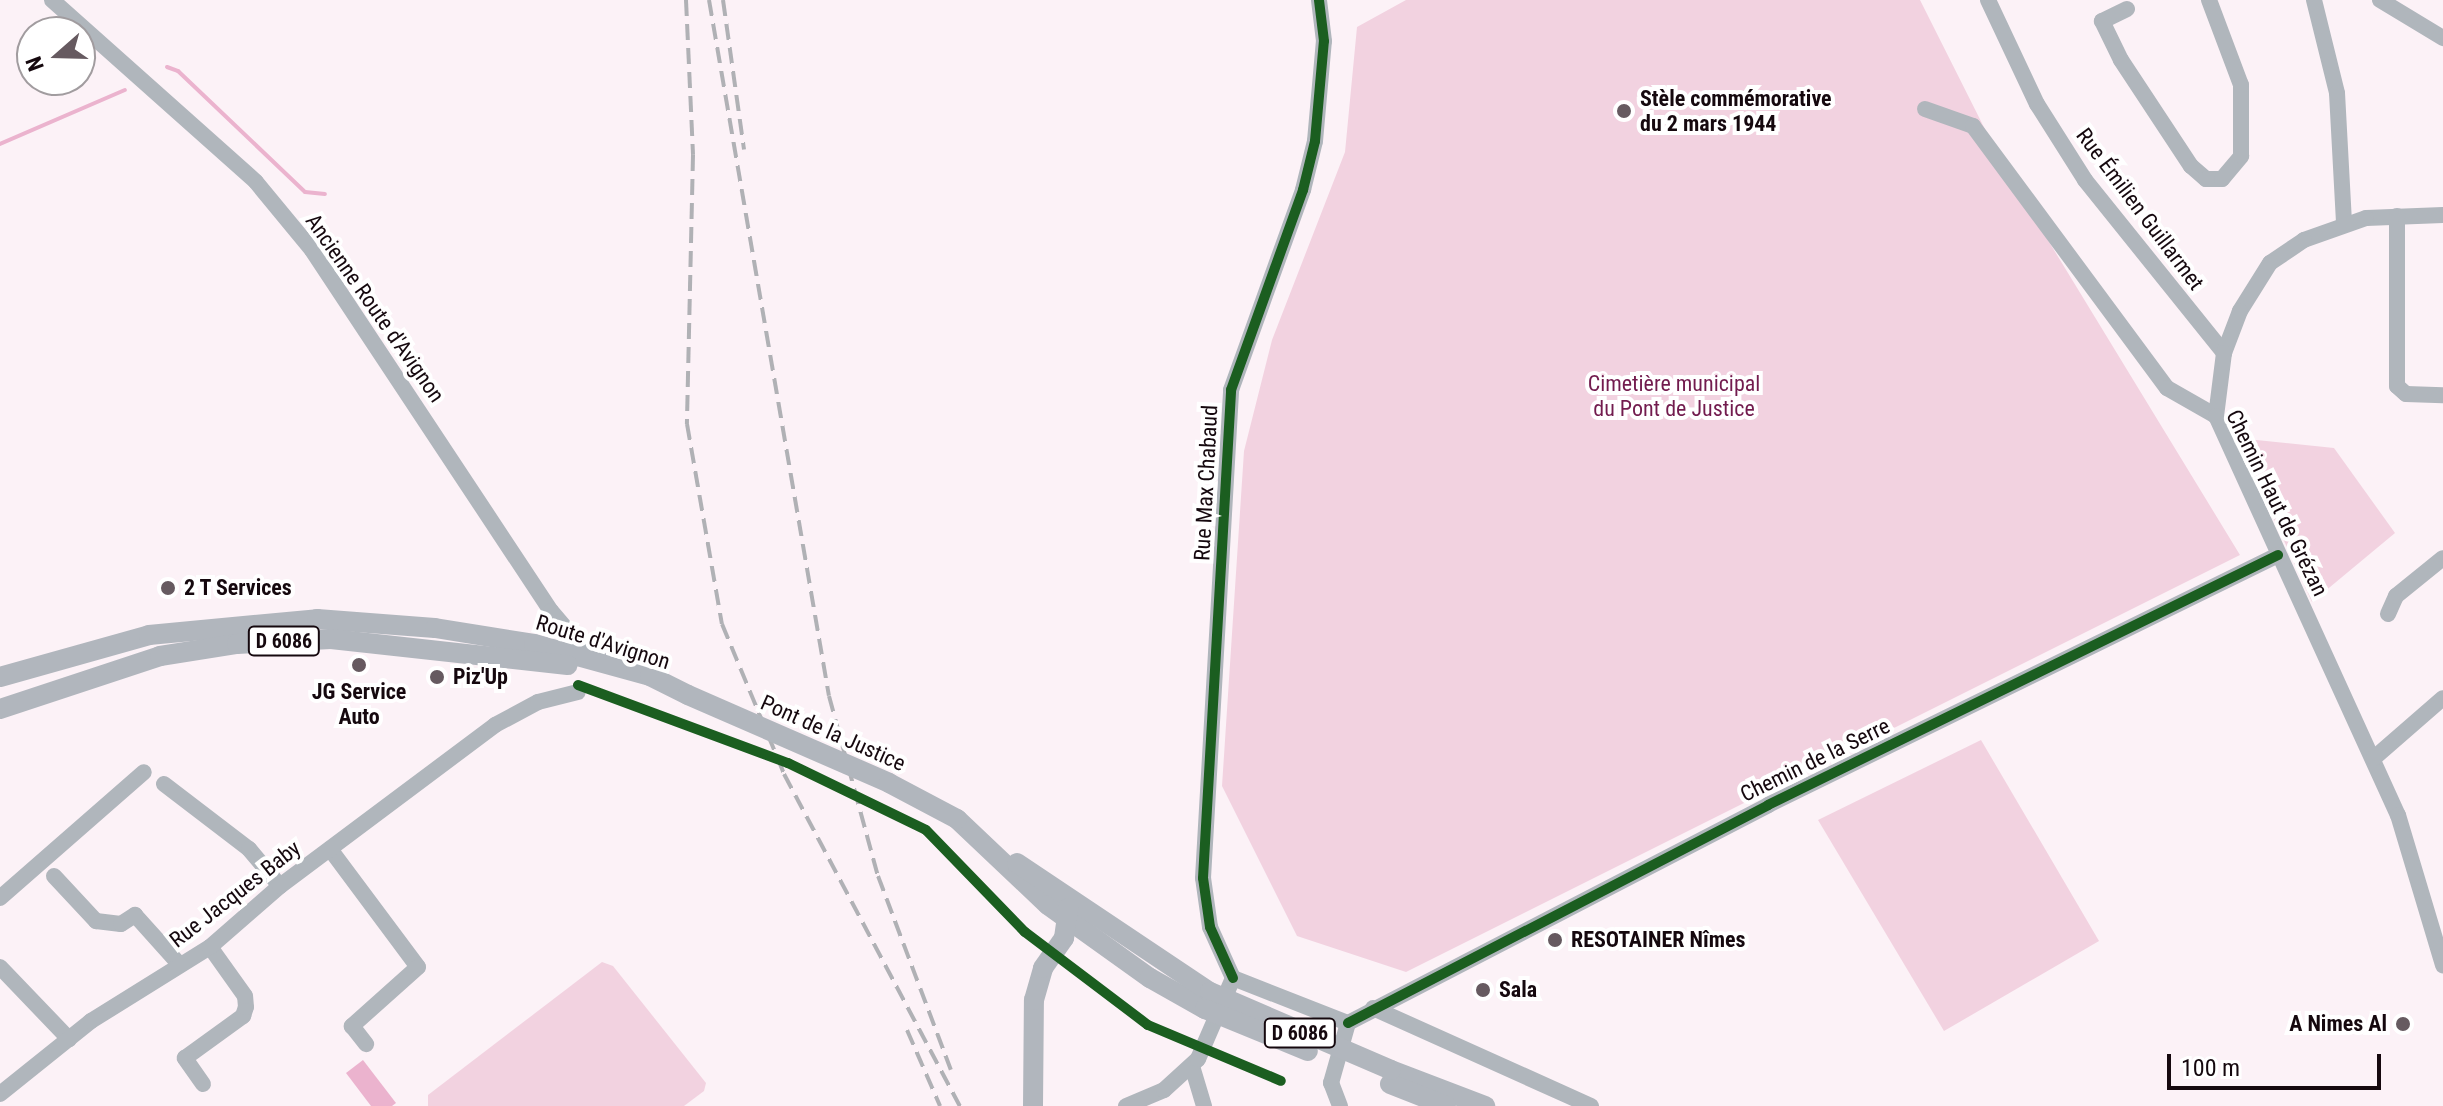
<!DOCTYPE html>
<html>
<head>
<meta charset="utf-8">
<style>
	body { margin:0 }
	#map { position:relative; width:2443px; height:1106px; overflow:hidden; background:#fcf2f7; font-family:"Roboto Condensed",sans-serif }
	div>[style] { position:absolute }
	.green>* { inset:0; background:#f2d2e0 }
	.water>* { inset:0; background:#ebb3ce }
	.stream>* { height:4px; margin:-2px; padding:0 2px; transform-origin:2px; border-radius:2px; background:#ebb3ce }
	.minor>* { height:16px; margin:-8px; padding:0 8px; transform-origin:8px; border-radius:8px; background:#b0b6bc }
	.major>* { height:20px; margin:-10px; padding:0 10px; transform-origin:10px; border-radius:10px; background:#b1b6bd }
	.rail>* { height:4px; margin-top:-2px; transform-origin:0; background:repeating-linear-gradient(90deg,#b0b1b5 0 16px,transparent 0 24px) }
	.major-bridge>* { height:20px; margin:-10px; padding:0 10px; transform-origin:10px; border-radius:10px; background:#b1b6bd }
	.cycleway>* { height:10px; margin:-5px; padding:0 5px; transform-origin:5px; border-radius:5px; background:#1b5e20 }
	.dots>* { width:22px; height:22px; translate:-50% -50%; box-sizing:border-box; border:4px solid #fff; border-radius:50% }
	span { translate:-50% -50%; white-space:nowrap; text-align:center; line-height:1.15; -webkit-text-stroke:8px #fff; paint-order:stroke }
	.shield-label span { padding:2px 6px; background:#fff; border:2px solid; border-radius:6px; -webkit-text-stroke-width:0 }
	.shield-label { font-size:20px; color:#15080e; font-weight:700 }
	.poi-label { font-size:22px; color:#15080e; font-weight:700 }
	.left { translate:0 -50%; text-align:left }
	.right { translate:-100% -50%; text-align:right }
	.street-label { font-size:22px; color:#15080e }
	.park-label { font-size:22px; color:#721b4e }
	.north { position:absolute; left:16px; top:16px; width:80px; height:80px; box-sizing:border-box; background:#fff; border:2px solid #a19c9f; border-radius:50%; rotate:250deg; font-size:22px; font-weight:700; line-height:32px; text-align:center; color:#15080e }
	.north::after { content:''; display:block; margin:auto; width:28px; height:36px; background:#665a60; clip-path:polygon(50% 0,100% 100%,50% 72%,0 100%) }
	.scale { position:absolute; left:2167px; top:1054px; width:214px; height:36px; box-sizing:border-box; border:4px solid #15080e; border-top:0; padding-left:10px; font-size:24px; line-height:28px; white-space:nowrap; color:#15080e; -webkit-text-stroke:6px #fff; paint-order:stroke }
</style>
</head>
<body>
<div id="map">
	<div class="green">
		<div style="clip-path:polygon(1406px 0,1920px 0,2007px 173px,2240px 555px,1406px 972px,1297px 936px,1222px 786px,1244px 451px,1272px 340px,1345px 152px,1357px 27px)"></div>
		<div style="clip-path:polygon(2237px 438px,2334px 448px,2395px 533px,2312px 602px)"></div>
		<div style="clip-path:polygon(1981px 740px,2099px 941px,1944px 1031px,1818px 820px)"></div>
		<div style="clip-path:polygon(602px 962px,613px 966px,706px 1083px,704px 1091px,684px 1106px,428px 1106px,428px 1095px)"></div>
	</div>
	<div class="water">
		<div style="clip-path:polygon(363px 1060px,396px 1103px,392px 1106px,371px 1106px,346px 1073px)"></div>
	</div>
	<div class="stream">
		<div style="left:167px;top:67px;width:12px;rotate:20deg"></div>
		<div style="left:178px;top:71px;width:175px;rotate:43.6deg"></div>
		<div style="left:305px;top:192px;width:20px;rotate:6deg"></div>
		<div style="left:0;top:144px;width:136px;rotate:-23.4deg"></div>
	</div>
	<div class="minor">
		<div style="left:52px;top:0;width:273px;rotate:41.7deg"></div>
		<div style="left:256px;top:182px;width:88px;rotate:50.5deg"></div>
		<div style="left:312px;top:250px;width:433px;rotate:56.5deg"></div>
		<div style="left:551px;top:611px;width:63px;rotate:49.5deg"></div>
		<div style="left:1988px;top:0;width:115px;rotate:64.8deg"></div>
		<div style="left:2037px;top:104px;width:90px;rotate:57.7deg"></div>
		<div style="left:2085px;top:180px;width:222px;rotate:51.2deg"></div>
		<div style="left:2314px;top:0;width:96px;rotate:76.1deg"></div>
		<div style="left:2337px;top:93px;width:131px;rotate:86.9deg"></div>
		<div style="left:2380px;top:0;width:74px;rotate:31.1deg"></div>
		<div style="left:2127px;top:9px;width:28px;rotate:154deg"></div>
		<div style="left:2102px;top:21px;width:43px;rotate:64deg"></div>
		<div style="left:2121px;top:60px;width:127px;rotate:56.6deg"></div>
		<div style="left:2191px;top:166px;width:20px;rotate:41deg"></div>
		<div style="left:2206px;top:179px;width:16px"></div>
		<div style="left:2222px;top:179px;width:30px;rotate:-50deg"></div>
		<div style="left:2241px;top:156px;width:71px;rotate:-90deg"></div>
		<div style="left:2241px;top:85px;width:91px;rotate:-110.6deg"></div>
		<div style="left:1925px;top:109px;width:51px;rotate:19.5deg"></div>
		<div style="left:1973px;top:126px;width:326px;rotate:53.5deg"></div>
		<div style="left:2167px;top:388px;width:56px;rotate:29.7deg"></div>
		<div style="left:2443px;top:215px;width:77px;rotate:177.8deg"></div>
		<div style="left:2366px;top:218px;width:66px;rotate:160.5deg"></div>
		<div style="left:2304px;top:240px;width:41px;rotate:145.9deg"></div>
		<div style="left:2270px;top:263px;width:57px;rotate:122deg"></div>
		<div style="left:2240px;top:311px;width:45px;rotate:110.9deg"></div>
		<div style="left:2224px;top:353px;width:64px;rotate:97.2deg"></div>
		<div style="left:2216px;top:416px;width:439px;rotate:65.5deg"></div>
		<div style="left:2398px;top:815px;width:157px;rotate:73.3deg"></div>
		<div style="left:2397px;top:216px;width:170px;rotate:90deg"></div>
		<div style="left:2397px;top:386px;width:12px;rotate:42deg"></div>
		<div style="left:2406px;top:394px;width:37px;rotate:2deg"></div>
		<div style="left:2388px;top:614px;width:20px;rotate:-66deg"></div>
		<div style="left:2396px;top:596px;width:60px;rotate:-39deg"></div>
		<div style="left:2374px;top:758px;width:91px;rotate:-41deg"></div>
		<div style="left:164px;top:784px;width:107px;rotate:37.4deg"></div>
		<div style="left:249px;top:849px;width:48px;rotate:50deg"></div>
		<div style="left:330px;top:849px;width:147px;rotate:53.3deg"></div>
		<div style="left:418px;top:967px;width:89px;rotate:138.2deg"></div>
		<div style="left:352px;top:1026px;width:23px;rotate:52deg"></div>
		<div style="left:54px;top:876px;width:62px;rotate:47deg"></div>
		<div style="left:96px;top:921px;width:25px;rotate:7deg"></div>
		<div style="left:121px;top:924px;width:17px;rotate:-33deg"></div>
		<div style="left:135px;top:915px;width:67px;rotate:48deg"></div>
		<div style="left:0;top:898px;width:191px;rotate:-41.2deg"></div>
		<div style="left:0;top:967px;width:100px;rotate:46.2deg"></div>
		<div style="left:1233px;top:978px;width:56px;rotate:-114.3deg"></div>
		<div style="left:1210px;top:927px;width:49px;rotate:-98.1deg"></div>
		<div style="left:1203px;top:878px;width:489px;rotate:-86.7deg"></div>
		<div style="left:1231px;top:390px;width:213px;rotate:-70.2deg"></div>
		<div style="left:1303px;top:190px;width:50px;rotate:-76.2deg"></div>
		<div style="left:1315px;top:141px;width:100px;rotate:-84.9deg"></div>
		<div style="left:1324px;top:41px;width:41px;rotate:-97deg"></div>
		<div style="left:1233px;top:978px;width:123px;rotate:21.4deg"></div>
		<div style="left:1373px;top:1008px;width:239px;rotate:24.2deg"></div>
		<div style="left:1348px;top:1023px;width:473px;rotate:-27.4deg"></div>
		<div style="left:1768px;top:805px;width:568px;rotate:-26.11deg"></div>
		<div style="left:1192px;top:1066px;width:42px;rotate:73.3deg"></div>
		<div style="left:203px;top:1084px;width:32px;rotate:-125deg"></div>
		<div style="left:185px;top:1058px;width:72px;rotate:-35.9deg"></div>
		<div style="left:243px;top:1016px;width:9px;rotate:-72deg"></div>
		<div style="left:246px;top:1007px;width:11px;rotate:-95deg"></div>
		<div style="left:245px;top:996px;width:60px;rotate:-125.5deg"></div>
		<div style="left:0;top:1094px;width:117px;rotate:-38.7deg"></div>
		<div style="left:91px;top:1021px;width:140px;rotate:-31.9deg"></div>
		<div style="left:210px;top:947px;width:93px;rotate:-41.1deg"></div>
		<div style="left:280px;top:886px;width:269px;rotate:-36.8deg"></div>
		<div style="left:495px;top:725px;width:49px;rotate:-28.1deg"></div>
		<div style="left:538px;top:702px;width:41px;rotate:-14deg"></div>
		<div style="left:1126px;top:1106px;width:41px;rotate:-22.8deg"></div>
		<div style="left:1164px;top:1090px;width:46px;rotate:-42.4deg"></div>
		<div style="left:1198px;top:1059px;width:88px;rotate:-66.6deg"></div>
		<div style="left:1340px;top:1106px;width:25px;rotate:-111deg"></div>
		<div style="left:1331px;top:1083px;width:62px;rotate:-74.2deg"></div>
	</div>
	<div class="major">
		<div style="left:0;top:677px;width:155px;rotate:-15.7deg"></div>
		<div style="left:149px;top:635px;width:169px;rotate:-5.4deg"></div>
		<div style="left:317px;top:619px;width:118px;rotate:4.4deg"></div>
		<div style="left:435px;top:628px;width:100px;rotate:9.2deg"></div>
		<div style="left:534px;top:644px;width:120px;rotate:15.4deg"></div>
		<div style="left:650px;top:676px;width:42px;rotate:26.6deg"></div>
		<div style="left:0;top:709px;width:169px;rotate:-18.3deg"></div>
		<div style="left:160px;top:656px;width:78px;rotate:-8.9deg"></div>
		<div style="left:237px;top:644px;width:94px;rotate:-3deg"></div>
		<div style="left:331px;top:639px;width:238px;rotate:6.3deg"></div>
		<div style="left:957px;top:819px;width:125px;rotate:43.4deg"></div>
		<div style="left:1048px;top:905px;width:125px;rotate:35.6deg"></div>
		<div style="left:1150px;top:978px;width:63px;rotate:29.4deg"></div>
		<div style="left:1017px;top:863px;width:232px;rotate:33.8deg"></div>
		<div style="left:1391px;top:1070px;width:101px;rotate:21deg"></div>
		<div style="left:1390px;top:1084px;width:60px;rotate:21.4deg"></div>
		<div style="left:1033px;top:1106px;width:106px;rotate:-89.5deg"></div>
		<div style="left:1034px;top:1000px;width:33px;rotate:-74deg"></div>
		<div style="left:1043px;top:968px;width:37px;rotate:-55deg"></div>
		<div style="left:1064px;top:938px;width:30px;rotate:-82deg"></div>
	</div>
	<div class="rail">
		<div style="left:686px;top:0;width:155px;rotate:87.4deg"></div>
		<div style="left:693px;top:155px;width:269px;rotate:91.3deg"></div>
		<div style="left:687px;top:424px;width:203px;rotate:80.1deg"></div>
		<div style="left:722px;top:624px;width:162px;rotate:67.5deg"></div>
		<div style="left:784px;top:774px;width:376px;rotate:62.1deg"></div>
		<div style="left:709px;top:0;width:706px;rotate:80.22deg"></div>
		<div style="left:829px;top:696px;width:187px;rotate:74.8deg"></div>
		<div style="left:878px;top:876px;width:207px;rotate:69.4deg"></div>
		<div style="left:723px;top:0;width:151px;rotate:82deg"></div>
		<div style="left:907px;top:1030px;width:83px;rotate:66.5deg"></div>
	</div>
	<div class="major-bridge">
		<div style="left:688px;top:695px;width:219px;rotate:23.6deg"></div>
		<div style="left:889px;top:783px;width:77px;rotate:27.9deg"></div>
		<div style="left:1210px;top:992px;width:197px;rotate:23.3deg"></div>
		<div style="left:1205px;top:1009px;width:111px;rotate:22.2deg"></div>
	</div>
	<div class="cycleway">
		<div style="left:578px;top:685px;width:224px;rotate:20.4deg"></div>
		<div style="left:788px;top:763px;width:153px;rotate:25.9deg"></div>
		<div style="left:926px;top:830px;width:142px;rotate:45.9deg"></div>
		<div style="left:1025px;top:932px;width:154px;rotate:37.1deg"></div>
		<div style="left:1148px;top:1025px;width:144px;rotate:22.8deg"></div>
		<div style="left:1233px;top:978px;width:56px;rotate:-114.3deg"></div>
		<div style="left:1210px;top:927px;width:49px;rotate:-98.1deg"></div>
		<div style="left:1203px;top:878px;width:489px;rotate:-86.7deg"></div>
		<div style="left:1231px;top:390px;width:213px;rotate:-70.2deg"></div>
		<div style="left:1303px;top:190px;width:50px;rotate:-76.2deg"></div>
		<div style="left:1315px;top:141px;width:100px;rotate:-84.9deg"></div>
		<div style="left:1324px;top:41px;width:41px;rotate:-97deg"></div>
		<div style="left:1348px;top:1023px;width:473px;rotate:-27.4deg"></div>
		<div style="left:1768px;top:805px;width:568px;rotate:-26.11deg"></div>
	</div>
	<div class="dots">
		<div style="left:1624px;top:111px;background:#665a60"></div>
		<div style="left:168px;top:588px;background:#665a60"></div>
		<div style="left:359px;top:665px;background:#665a60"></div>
		<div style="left:437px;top:677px;background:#665a60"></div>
		<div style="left:1555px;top:940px;background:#665a60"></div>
		<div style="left:1483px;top:990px;background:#665a60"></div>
		<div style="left:2403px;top:1024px;background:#665a60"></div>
	</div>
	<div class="shield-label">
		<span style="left:284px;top:641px">D 6086</span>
		<span style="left:1300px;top:1033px">D 6086</span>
	</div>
	<div class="poi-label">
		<span class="left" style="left:1640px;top:111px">Stèle commémorative<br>du 2 mars 1944</span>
		<span class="left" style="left:184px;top:588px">2 T Services</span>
		<span class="left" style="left:453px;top:677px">Piz'Up</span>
		<span style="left:359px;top:704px">JG Service<br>Auto</span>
		<span class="left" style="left:1571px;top:940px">RESOTAINER Nîmes</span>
		<span class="left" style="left:1499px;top:990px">Sala</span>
		<span class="right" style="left:2387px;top:1024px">A Nimes Al</span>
	</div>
	<div class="street-label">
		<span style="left:2140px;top:209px;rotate:53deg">Rue Émilien Guillarmet</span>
		<span style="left:375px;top:308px;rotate:55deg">Ancienne Route d'Avignon</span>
		<span style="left:1206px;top:483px;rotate:-87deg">Rue Max Chabaud</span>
		<span style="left:2277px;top:503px;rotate:64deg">Chemin Haut de Grézan</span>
		<span style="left:603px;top:642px;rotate:17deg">Route d'Avignon</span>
		<span style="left:833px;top:733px;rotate:24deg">Pont de la Justice</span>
		<span style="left:1815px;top:760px;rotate:-26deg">Chemin de la Serre</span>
		<span style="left:235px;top:894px;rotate:-38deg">Rue Jacques Baby</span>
	</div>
	<div class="park-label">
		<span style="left:1674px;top:396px">Cimetière municipal<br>du Pont de Justice</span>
	</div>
	<div class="north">N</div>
	<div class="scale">100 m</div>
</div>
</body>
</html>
